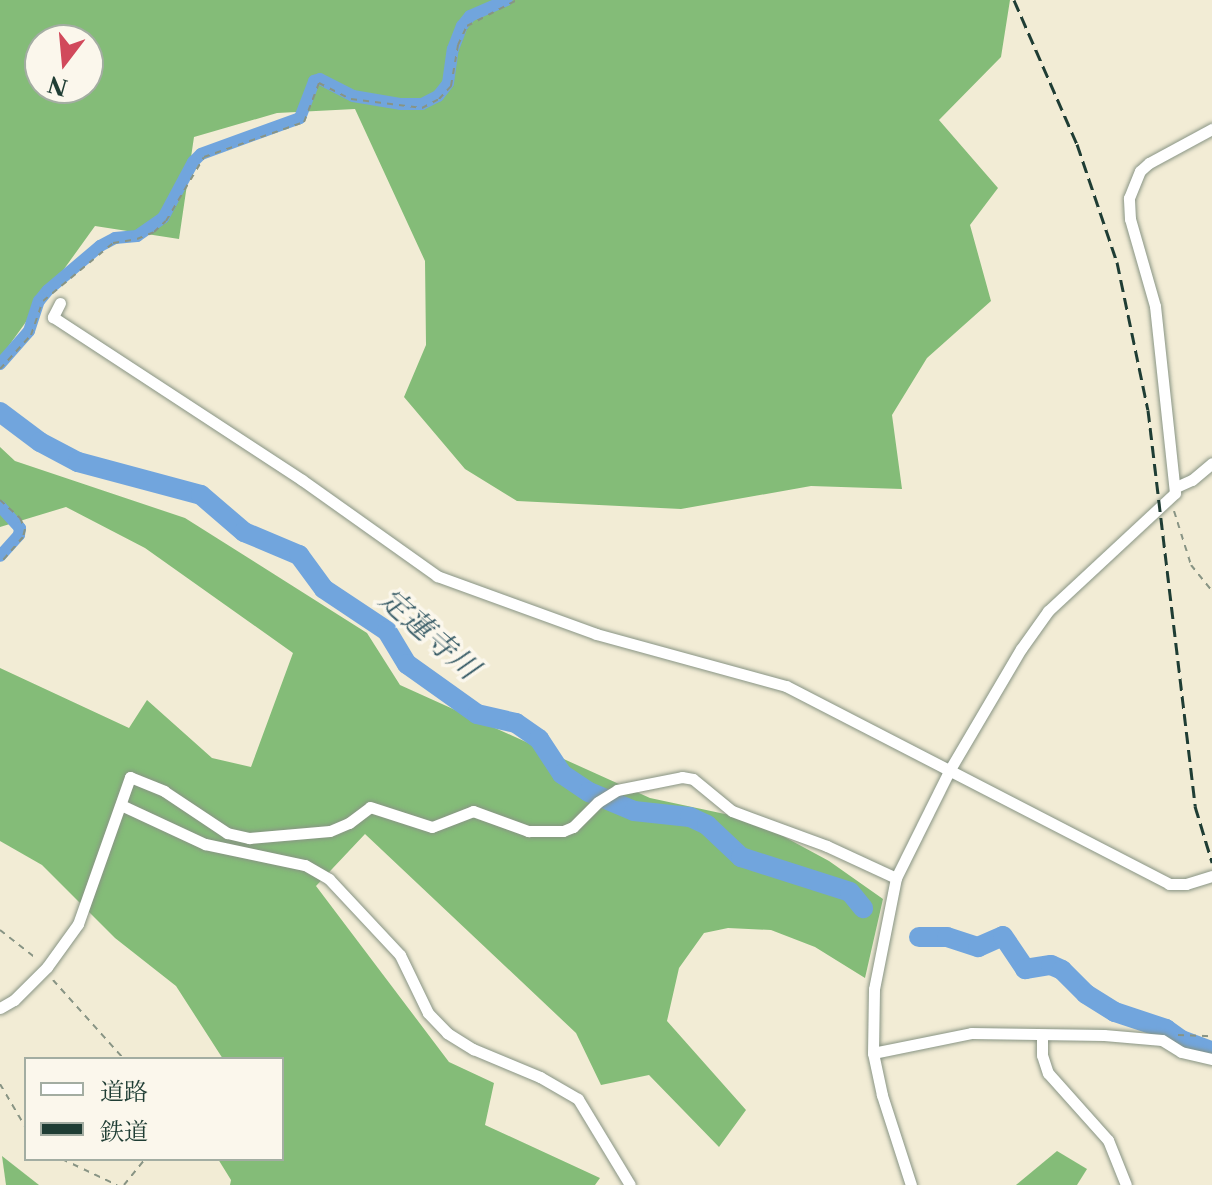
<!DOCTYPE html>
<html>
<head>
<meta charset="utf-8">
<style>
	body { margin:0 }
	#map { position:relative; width:1212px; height:1185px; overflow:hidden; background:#f2ecd5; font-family:"Libre Caslon Text","Noto Serif JP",serif }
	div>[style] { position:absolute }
	.forest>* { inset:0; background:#84bc78 }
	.canal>* { height:12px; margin:-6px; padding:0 6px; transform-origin:6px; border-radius:6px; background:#71a5dd }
	.river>* { height:20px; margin:-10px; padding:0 10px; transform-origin:10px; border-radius:10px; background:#71a5dd }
	.path>* { height:2px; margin-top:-1px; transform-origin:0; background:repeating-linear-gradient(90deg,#889484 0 6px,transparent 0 12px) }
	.roads { filter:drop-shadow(0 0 2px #889484) drop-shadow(0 0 2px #889484) }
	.minor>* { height:11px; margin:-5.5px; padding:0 5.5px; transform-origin:5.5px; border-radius:5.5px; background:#fff }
	.rail>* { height:3px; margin-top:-1.5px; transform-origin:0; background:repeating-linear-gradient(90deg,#1f3d34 0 12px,transparent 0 18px) }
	span { translate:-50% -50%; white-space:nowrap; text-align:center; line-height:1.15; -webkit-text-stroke:7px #fbf7ec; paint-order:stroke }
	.water-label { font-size:30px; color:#385c67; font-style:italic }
	.legend { position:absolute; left:24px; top:1057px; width:260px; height:104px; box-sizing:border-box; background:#fbf7ec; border:2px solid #a3ada2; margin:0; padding:10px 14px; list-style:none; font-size:24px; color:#1f3d34 }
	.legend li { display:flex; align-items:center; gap:16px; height:40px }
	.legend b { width:40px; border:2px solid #a3ada2 }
	.north { position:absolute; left:24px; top:24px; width:80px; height:80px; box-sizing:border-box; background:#fbf7ec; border:2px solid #a3ada2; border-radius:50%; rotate:196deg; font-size:22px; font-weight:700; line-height:32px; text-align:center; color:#1f3d34 }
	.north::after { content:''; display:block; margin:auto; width:28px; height:36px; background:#d1495b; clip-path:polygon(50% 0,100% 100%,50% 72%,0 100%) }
</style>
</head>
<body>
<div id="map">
	<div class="forest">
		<div style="clip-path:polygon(evenodd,0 0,1010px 0,1001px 57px,939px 120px,998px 188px,970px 225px,991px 301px,927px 358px,892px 415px,902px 489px,811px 486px,681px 509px,517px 501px,465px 469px,404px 397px,426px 345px,425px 261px,355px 109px,277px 113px,194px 137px,179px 239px,95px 226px,0 358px,0 0,88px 40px,88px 88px,40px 88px,40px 40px,88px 40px)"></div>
		<div style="clip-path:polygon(0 447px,15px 461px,185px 518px,367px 633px,400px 685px,650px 798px,753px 820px,829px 861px,883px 899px,865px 978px,815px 947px,771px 930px,728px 928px,704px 933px,679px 968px,667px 1021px,746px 1110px,719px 1147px,649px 1075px,601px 1085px,576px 1033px,365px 834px,316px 886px,449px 1062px,494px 1083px,485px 1125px,600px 1178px,595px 1185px,230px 1185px,231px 1180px,218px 1159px,282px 1159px,282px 1059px,223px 1059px,176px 986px,115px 938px,42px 865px,0 841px,0 668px,129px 728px,147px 700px,212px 758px,251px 767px,293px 653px,145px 548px,66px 507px,0 527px)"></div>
		<div style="clip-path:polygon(1057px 1151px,1087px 1169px,1077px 1185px,1016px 1185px)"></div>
		<div style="clip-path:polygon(2px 1156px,39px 1185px,6px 1185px)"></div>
	</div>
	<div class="canal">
		<div style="left:0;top:364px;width:44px;rotate:-48.7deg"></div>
		<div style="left:29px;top:331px;width:32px;rotate:-72deg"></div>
		<div style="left:39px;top:301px;width:14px;rotate:-51deg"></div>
		<div style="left:48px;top:290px;width:68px;rotate:-40.2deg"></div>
		<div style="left:100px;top:246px;width:17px;rotate:-28deg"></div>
		<div style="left:115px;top:238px;width:22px;rotate:-5deg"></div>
		<div style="left:137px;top:236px;width:32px;rotate:-35deg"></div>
		<div style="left:163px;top:218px;width:64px;rotate:-61.8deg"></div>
		<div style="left:193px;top:162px;width:11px;rotate:-45deg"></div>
		<div style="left:201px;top:154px;width:105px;rotate:-20deg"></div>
		<div style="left:300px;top:118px;width:40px;rotate:-69deg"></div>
		<div style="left:314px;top:81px;width:6px;rotate:-18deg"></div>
		<div style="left:320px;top:79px;width:37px;rotate:27deg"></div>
		<div style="left:353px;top:96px;width:49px;rotate:9.5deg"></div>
		<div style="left:401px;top:104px;width:21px"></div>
		<div style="left:422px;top:104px;width:18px;rotate:-27deg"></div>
		<div style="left:438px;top:96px;width:16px;rotate:-52deg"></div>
		<div style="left:448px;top:83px;width:34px;rotate:-82deg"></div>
		<div style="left:453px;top:49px;width:25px;rotate:-69deg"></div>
		<div style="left:462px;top:26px;width:13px;rotate:-51deg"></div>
		<div style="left:470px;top:16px;width:40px;rotate:-23.4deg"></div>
		<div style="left:0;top:506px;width:30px;rotate:48deg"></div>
		<div style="left:20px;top:528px;width:7px;rotate:98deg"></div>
		<div style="left:19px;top:535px;width:28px;rotate:132deg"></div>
	</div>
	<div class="river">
		<div style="left:0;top:412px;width:50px;rotate:36.9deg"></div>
		<div style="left:40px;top:442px;width:43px;rotate:27.8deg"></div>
		<div style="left:78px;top:462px;width:127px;rotate:15deg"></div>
		<div style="left:201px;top:495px;width:57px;rotate:40.7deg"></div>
		<div style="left:244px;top:532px;width:60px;rotate:22.7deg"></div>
		<div style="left:299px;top:555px;width:42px;rotate:53.7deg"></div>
		<div style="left:324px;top:589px;width:76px;rotate:33.7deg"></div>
		<div style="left:387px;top:631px;width:39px;rotate:59deg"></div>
		<div style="left:407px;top:664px;width:86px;rotate:35.5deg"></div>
		<div style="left:477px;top:714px;width:40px;rotate:13deg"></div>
		<div style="left:516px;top:723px;width:28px;rotate:35deg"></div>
		<div style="left:539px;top:739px;width:42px;rotate:56.7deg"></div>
		<div style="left:562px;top:774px;width:32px;rotate:34deg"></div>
		<div style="left:589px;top:792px;width:49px;rotate:22.9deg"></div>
		<div style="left:634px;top:811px;width:56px;rotate:6.1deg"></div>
		<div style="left:690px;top:817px;width:19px;rotate:25deg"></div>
		<div style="left:707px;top:825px;width:47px;rotate:43.3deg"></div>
		<div style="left:741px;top:857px;width:114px;rotate:17.8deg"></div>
		<div style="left:850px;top:892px;width:21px;rotate:51deg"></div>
		<div style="left:919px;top:937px;width:28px"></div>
		<div style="left:947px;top:937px;width:33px;rotate:18deg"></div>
		<div style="left:978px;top:947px;width:27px;rotate:-24deg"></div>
		<div style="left:1003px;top:936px;width:40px;rotate:56deg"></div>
		<div style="left:1025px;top:969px;width:26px;rotate:-9deg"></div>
		<div style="left:1051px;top:965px;width:12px;rotate:24deg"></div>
		<div style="left:1062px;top:970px;width:34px;rotate:45deg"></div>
		<div style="left:1086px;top:994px;width:34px;rotate:32deg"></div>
		<div style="left:1115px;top:1012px;width:54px;rotate:18.4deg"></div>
		<div style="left:1166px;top:1029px;width:19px;rotate:36deg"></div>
		<div style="left:1181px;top:1040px;width:33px;rotate:20deg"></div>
	</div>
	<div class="path">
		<div style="left:0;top:369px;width:46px;rotate:-47.6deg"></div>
		<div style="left:31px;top:335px;width:36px;rotate:-71deg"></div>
		<div style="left:43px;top:301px;width:91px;rotate:-39.6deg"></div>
		<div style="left:113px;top:243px;width:24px;rotate:-9deg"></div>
		<div style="left:137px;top:239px;width:18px;rotate:-22deg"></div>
		<div style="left:154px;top:232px;width:16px;rotate:-43deg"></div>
		<div style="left:166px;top:221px;width:74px;rotate:-59.3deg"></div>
		<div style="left:204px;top:157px;width:106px;rotate:-19.3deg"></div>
		<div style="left:304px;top:122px;width:42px;rotate:-69deg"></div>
		<div style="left:319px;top:83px;width:36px;rotate:27deg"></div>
		<div style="left:351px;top:99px;width:72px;rotate:7.2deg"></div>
		<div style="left:422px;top:108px;width:19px;rotate:-28deg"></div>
		<div style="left:439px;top:99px;width:18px;rotate:-47deg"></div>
		<div style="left:451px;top:86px;width:42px;rotate:-80.3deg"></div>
		<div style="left:458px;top:45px;width:21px;rotate:-65deg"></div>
		<div style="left:467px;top:26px;width:56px;rotate:-27.5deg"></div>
		<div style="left:0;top:500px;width:27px;rotate:42deg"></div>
		<div style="left:20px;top:518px;width:12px;rotate:66deg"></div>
		<div style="left:25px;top:529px;width:8px;rotate:104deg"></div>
		<div style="left:23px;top:537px;width:35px;rotate:131deg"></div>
		<div style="left:1174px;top:511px;width:57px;rotate:72.5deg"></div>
		<div style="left:1191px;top:565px;width:33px;rotate:51deg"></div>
		<div style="left:0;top:930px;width:47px;rotate:38.1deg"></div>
		<div style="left:53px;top:980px;width:106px;rotate:48.1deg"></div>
		<div style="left:1178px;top:1035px;width:34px;rotate:2deg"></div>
		<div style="left:0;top:1084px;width:51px;rotate:59.4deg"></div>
		<div style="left:62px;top:1159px;width:61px;rotate:25.3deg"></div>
		<div style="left:124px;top:1185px;width:33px;rotate:-51deg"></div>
	</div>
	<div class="roads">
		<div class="minor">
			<div style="left:60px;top:303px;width:16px;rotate:117deg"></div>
			<div style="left:53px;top:317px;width:298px;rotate:33.2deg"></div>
			<div style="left:302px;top:480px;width:166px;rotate:35.4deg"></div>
			<div style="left:437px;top:576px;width:169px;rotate:20deg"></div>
			<div style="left:596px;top:634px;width:197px;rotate:15.3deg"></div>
			<div style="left:786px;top:686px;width:431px;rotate:27.3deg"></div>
			<div style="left:1169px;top:884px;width:17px"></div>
			<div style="left:1186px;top:884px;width:27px;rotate:-17deg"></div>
			<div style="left:1176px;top:487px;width:17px;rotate:-24deg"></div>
			<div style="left:1192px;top:480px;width:26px;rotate:-40deg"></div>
			<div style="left:121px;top:805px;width:93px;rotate:24.9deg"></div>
			<div style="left:205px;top:844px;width:102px;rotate:11.9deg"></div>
			<div style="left:305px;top:865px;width:28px;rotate:30deg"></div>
			<div style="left:329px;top:879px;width:104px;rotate:46.9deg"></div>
			<div style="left:400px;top:955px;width:64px;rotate:64.2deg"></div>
			<div style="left:428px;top:1013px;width:28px;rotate:46deg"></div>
			<div style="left:447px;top:1033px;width:31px;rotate:32deg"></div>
			<div style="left:473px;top:1049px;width:73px;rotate:22.7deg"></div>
			<div style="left:540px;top:1077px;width:44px;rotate:30.1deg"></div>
			<div style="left:578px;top:1099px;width:100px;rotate:58.8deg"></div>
			<div style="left:0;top:1008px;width:16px;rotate:-30deg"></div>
			<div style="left:14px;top:1000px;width:47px;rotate:-45deg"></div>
			<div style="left:47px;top:967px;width:53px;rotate:-54.2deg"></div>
			<div style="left:78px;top:924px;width:156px;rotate:-70.5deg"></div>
			<div style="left:130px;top:777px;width:37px;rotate:22deg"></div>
			<div style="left:164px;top:791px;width:76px;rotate:33.7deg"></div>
			<div style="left:227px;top:833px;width:23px;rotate:13deg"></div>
			<div style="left:249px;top:838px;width:81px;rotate:-4.9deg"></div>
			<div style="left:330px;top:831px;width:21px;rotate:-23deg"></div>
			<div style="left:349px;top:823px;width:26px;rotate:-37deg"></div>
			<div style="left:370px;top:807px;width:65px;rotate:17.9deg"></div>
			<div style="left:432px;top:827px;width:44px;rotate:-21.3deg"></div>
			<div style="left:473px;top:811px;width:59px;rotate:20deg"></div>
			<div style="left:528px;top:831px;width:35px"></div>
			<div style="left:563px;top:831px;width:11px;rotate:-22deg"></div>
			<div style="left:573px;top:827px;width:35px;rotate:-45deg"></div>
			<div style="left:598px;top:802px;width:22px;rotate:-32deg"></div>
			<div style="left:617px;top:790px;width:66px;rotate:-11.3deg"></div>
			<div style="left:682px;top:777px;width:11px;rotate:10deg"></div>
			<div style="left:693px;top:779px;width:50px;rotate:39.4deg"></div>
			<div style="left:732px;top:811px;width:101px;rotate:20.2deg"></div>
			<div style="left:827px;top:846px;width:76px;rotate:24.9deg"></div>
			<div style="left:1042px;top:1036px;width:19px;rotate:90deg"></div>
			<div style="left:1042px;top:1055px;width:19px;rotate:72deg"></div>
			<div style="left:1048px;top:1073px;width:90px;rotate:48.2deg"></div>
			<div style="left:1108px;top:1140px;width:48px;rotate:68.2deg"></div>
			<div style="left:873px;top:1053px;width:100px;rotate:-11.5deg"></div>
			<div style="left:971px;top:1033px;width:133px;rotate:0.9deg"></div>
			<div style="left:1104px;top:1035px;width:58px;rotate:4.9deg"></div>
			<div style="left:1162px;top:1040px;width:22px;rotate:32deg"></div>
			<div style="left:1181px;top:1052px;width:32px;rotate:13deg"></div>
			<div style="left:911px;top:1185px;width:95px;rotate:-107.9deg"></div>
			<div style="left:882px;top:1095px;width:43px;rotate:-102.1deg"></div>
			<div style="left:873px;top:1053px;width:64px;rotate:-89.1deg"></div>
			<div style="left:874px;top:989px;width:113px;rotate:-78.8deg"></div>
			<div style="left:896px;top:878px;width:119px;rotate:-63.6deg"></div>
			<div style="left:949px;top:771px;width:142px;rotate:-59.5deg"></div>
			<div style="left:1021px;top:649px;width:47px;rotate:-54.6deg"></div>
			<div style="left:1048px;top:611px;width:173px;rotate:-42.9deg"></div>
			<div style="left:1175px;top:493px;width:188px;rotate:-96.1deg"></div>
			<div style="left:1155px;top:306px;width:91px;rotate:-106deg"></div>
			<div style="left:1130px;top:219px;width:21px;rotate:-93deg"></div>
			<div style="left:1129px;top:198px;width:29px;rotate:-68deg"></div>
			<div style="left:1140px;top:171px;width:12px;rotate:-42deg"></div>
			<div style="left:1149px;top:163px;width:72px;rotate:-28.4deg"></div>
		</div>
	</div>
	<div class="rail">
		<div style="left:1014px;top:0;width:157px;rotate:66.4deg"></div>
		<div style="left:1077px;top:144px;width:125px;rotate:71.3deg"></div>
		<div style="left:1117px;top:262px;width:151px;rotate:78.2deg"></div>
		<div style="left:1148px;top:410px;width:399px;rotate:83.2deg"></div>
		<div style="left:1195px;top:806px;width:59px;rotate:73.1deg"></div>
	</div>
	<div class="water-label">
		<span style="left:429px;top:634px;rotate:41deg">定蓮寺川</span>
	</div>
	<ul class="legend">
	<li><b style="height:10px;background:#fff"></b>道路</li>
	<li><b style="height:10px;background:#1f3d34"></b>鉄道</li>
	</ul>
	<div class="north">N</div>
</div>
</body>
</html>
